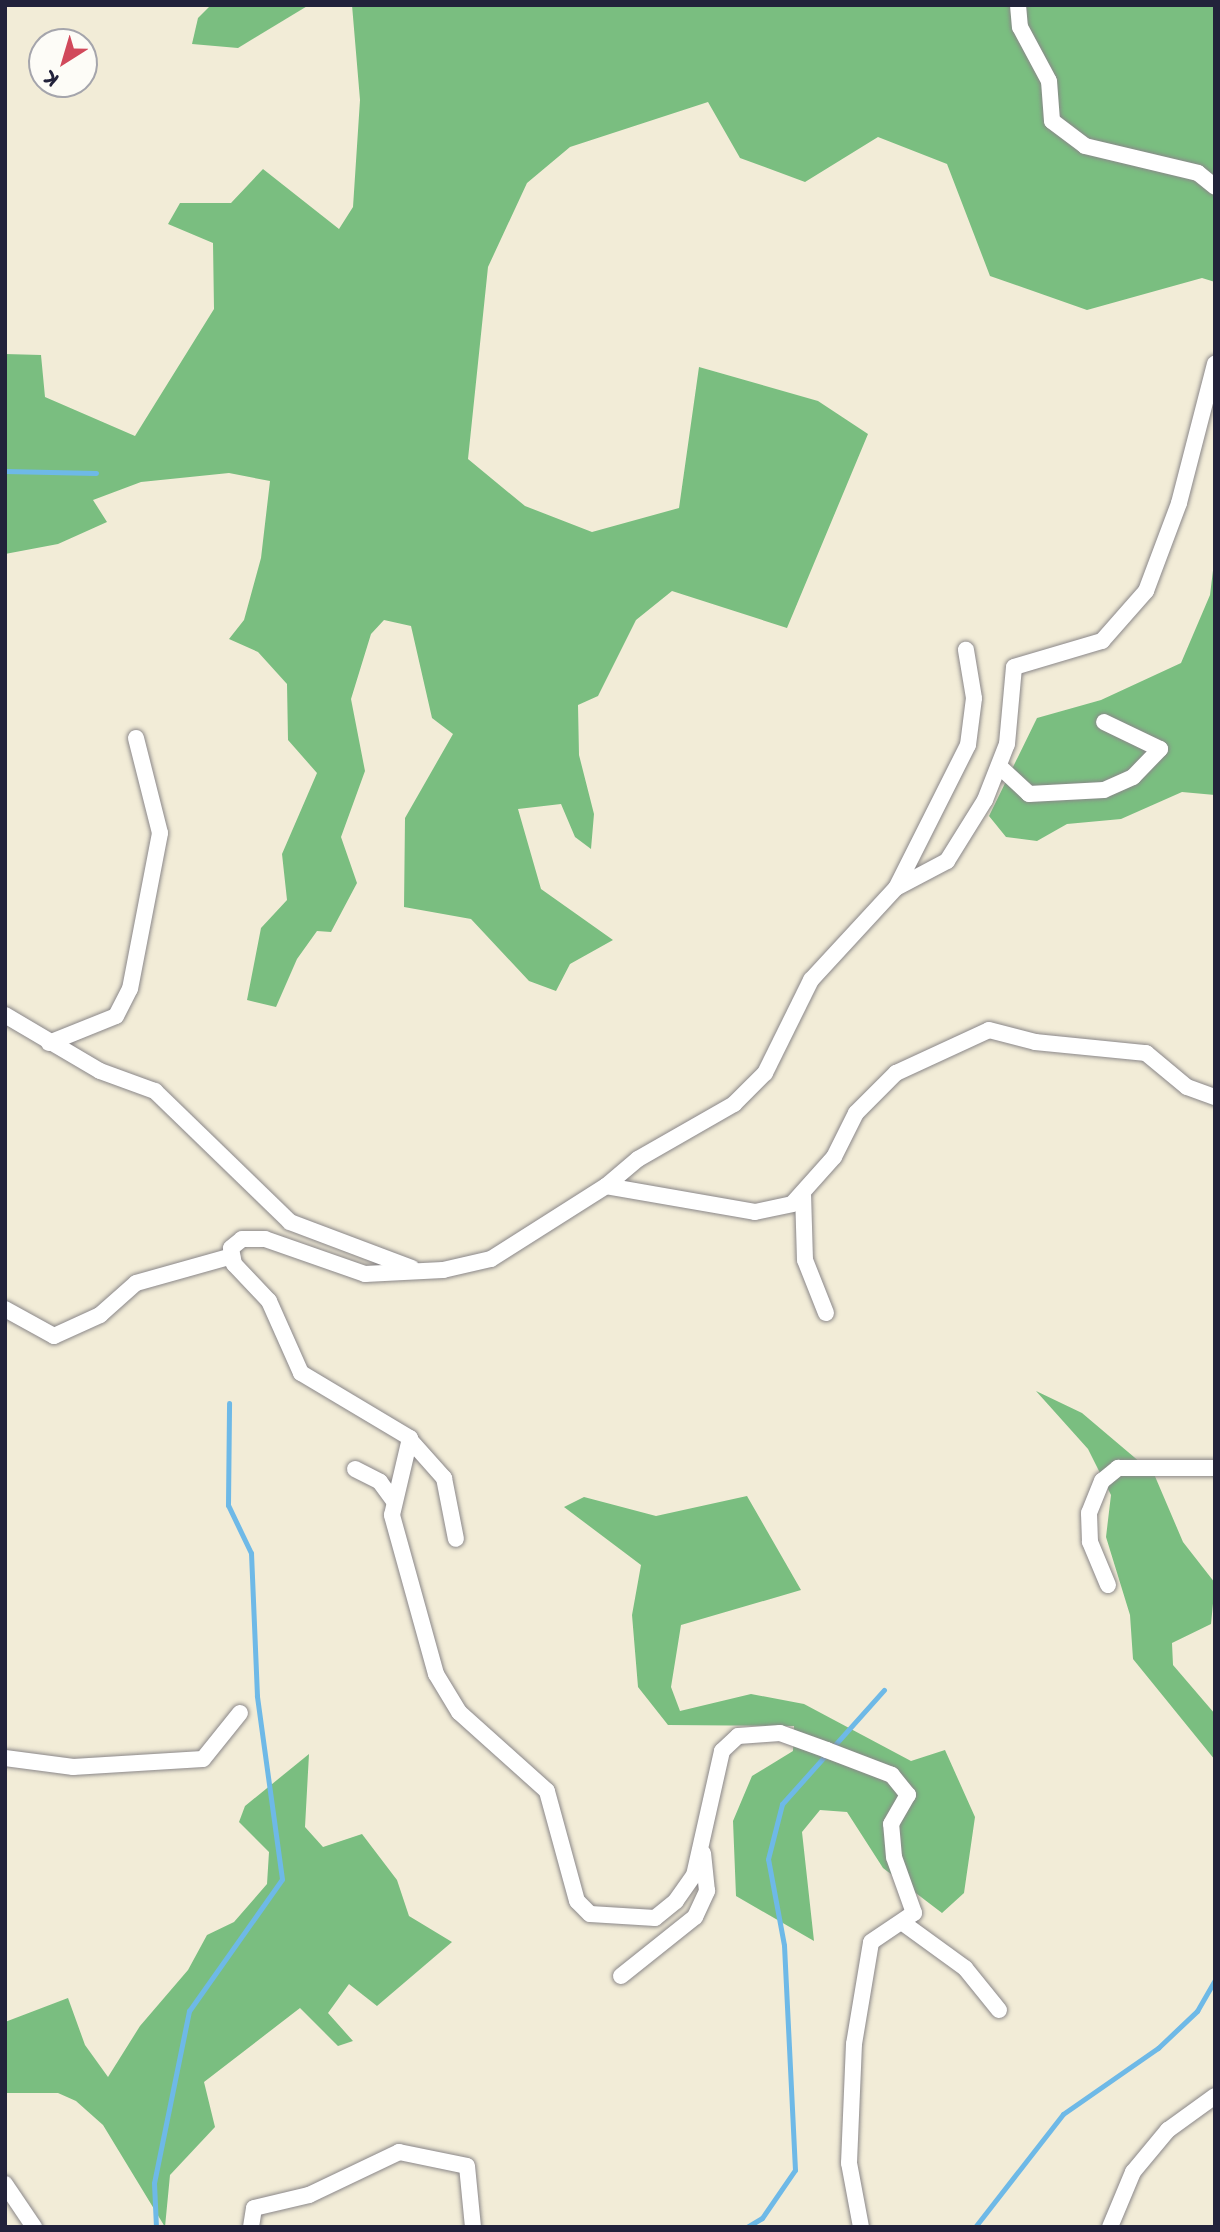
<!DOCTYPE html>
<html>
<head>
<meta charset="utf-8">
<style>
	body { margin:0 }
	#map { position:relative; width:1220px; height:2232px; overflow:hidden; background:#f2ecd7; font-family:"Shantell Sans",sans-serif }
	div>[style] { position:absolute }
	.forest>* { inset:0; background:#7abe80 }
	.stream>* { height:5px; margin:-2.5px; padding:0 2.5px; transform-origin:2.5px; border-radius:2.5px; background:#6eb9e7 }
	.roads { filter:drop-shadow(0 0 2px #8a8789) drop-shadow(0 0 2px #8a8789) }
	.street>* { height:16px; margin:-8px; padding:0 8px; transform-origin:8px; border-radius:8px; background:#fff }
	span { translate:-50% -50%; white-space:nowrap; text-align:center; line-height:1.15; -webkit-text-stroke:5px #fdfcf7; paint-order:stroke }
	.frame { position:absolute; inset:0; border:7px solid #22223b; pointer-events:none }
	.north { position:absolute; left:28px; top:28px; width:70px; height:70px; box-sizing:border-box; background:#fdfcf7; border:2px solid #a5a5ac; border-radius:50%; rotate:217deg; font-size:19px; font-weight:700; line-height:28px; text-align:center; color:#22223b }
	.north::after { content:''; display:block; margin:auto; width:24px; height:32px; background:#d1495b; clip-path:polygon(50% 0,100% 100%,50% 72%,0 100%) }
</style>
</head>
<body>
<div id="map">
	<div class="forest">
		<div style="clip-path:polygon(211px 5px,309px 5px,238px 48px,192px 44px,198px 18px)"></div>
		<div style="clip-path:polygon(352px 5px,1215px 5px,1215px 282px,1202px 278px,1087px 310px,990px 276px,947px 164px,878px 137px,805px 182px,740px 158px,708px 102px,570px 147px,527px 183px,488px 267px,468px 459px,525px 506px,592px 532px,679px 508px,699px 367px,818px 401px,868px 434px,787px 628px,672px 591px,636px 620px,598px 696px,578px 705px,579px 755px,594px 814px,591px 849px,575px 837px,561px 804px,518px 809px,541px 889px,613px 940px,570px 964px,556px 991px,529px 981px,471px 919px,404px 907px,405px 818px,453px 734px,432px 718px,411px 626px,384px 620px,371px 634px,351px 699px,365px 771px,341px 837px,357px 883px,331px 932px,317px 931px,297px 959px,276px 1007px,247px 1000px,261px 928px,287px 900px,282px 854px,317px 773px,288px 740px,287px 684px,258px 652px,229px 639px,244px 620px,261px 558px,270px 481px,229px 473px,141px 482px,93px 500px,107px 522px,58px 544px,5px 554px,5px 354px,41px 355px,45px 397px,135px 436px,214px 309px,213px 243px,168px 224px,180px 203px,231px 203px,263px 169px,339px 229px,353px 207px,360px 100px)"></div>
		<div style="clip-path:polygon(1215px 554px,1215px 795px,1182px 792px,1121px 819px,1067px 824px,1037px 841px,1006px 837px,989px 816px,1037px 718px,1101px 700px,1181px 663px,1210px 595px)"></div>
		<div style="clip-path:polygon(1036px 1391px,1082px 1413px,1154px 1474px,1183px 1542px,1215px 1583px,1211px 1624px,1172px 1643px,1173px 1665px,1215px 1714px,1215px 1760px,1133px 1659px,1130px 1615px,1106px 1537px,1111px 1495px,1088px 1449px)"></div>
		<div style="clip-path:polygon(747px 1496px,801px 1590px,681px 1625px,671px 1687px,680px 1711px,751px 1694px,804px 1704px,911px 1761px,945px 1750px,975px 1817px,964px 1893px,942px 1913px,883px 1868px,847px 1812px,820px 1810px,802px 1832px,814px 1941px,736px 1896px,733px 1821px,752px 1776px,793px 1751px,794px 1726px,668px 1725px,638px 1687px,632px 1615px,641px 1565px,564px 1507px,584px 1497px,656px 1516px)"></div>
		<div style="clip-path:polygon(309px 1754px,305px 1827px,323px 1847px,362px 1834px,397px 1880px,409px 1916px,452px 1942px,377px 2006px,349px 1984px,328px 2013px,353px 2041px,338px 2046px,300px 2008px,204px 2082px,215px 2127px,170px 2175px,165px 2227px,103px 2125px,76px 2101px,58px 2093px,5px 2093px,5px 2022px,68px 1998px,85px 2045px,108px 2077px,140px 2026px,188px 1970px,207px 1935px,234px 1922px,267px 1884px,269px 1852px,239px 1822px,245px 1806px)"></div>
	</div>
	<div class="stream">
		<div style="left:5px;top:471px;width:91px;rotate:1.3deg"></div>
		<div style="left:156px;top:2227px;width:44px;rotate:-92.6deg"></div>
		<div style="left:154px;top:2183px;width:176px;rotate:-78.5deg"></div>
		<div style="left:189px;top:2011px;width:161px;rotate:-54.8deg"></div>
		<div style="left:282px;top:1879px;width:185px;rotate:-97.8deg"></div>
		<div style="left:257px;top:1696px;width:143px;rotate:-92.4deg"></div>
		<div style="left:251px;top:1553px;width:53px;rotate:-115.6deg"></div>
		<div style="left:228px;top:1505px;width:102px;rotate:-89.4deg"></div>
		<div style="left:747px;top:2227px;width:17px;rotate:-31deg"></div>
		<div style="left:762px;top:2218px;width:58px;rotate:-55.5deg"></div>
		<div style="left:795px;top:2170px;width:225px;rotate:-92.8deg"></div>
		<div style="left:784px;top:1945px;width:87px;rotate:-100.5deg"></div>
		<div style="left:768px;top:1859px;width:57px;rotate:-75.7deg"></div>
		<div style="left:782px;top:1804px;width:153px;rotate:-48.2deg"></div>
		<div style="left:975px;top:2227px;width:143px;rotate:-52.1deg"></div>
		<div style="left:1063px;top:2114px;width:116px;rotate:-34.8deg"></div>
		<div style="left:1158px;top:2048px;width:54px;rotate:-43.5deg"></div>
		<div style="left:1197px;top:2011px;width:36px;rotate:-60deg"></div>
	</div>
	<div class="roads">
		<div class="street">
			<div style="left:1018px;top:5px;width:22px;rotate:85deg"></div>
			<div style="left:1020px;top:27px;width:61px;rotate:61.8deg"></div>
			<div style="left:1049px;top:81px;width:40px;rotate:85.7deg"></div>
			<div style="left:1052px;top:121px;width:41px;rotate:37.1deg"></div>
			<div style="left:1085px;top:146px;width:116px;rotate:13.4deg"></div>
			<div style="left:1198px;top:173px;width:22px;rotate:39deg"></div>
			<div style="left:999px;top:766px;width:41px;rotate:43deg"></div>
			<div style="left:1029px;top:794px;width:75px;rotate:-3.1deg"></div>
			<div style="left:1104px;top:790px;width:32px;rotate:-24deg"></div>
			<div style="left:1133px;top:777px;width:39px;rotate:-46deg"></div>
			<div style="left:1160px;top:749px;width:62px;rotate:-154.3deg"></div>
			<div style="left:896px;top:888px;width:160px;rotate:-63.3deg"></div>
			<div style="left:968px;top:745px;width:47px;rotate:-82.7deg"></div>
			<div style="left:974px;top:698px;width:49px;rotate:-99.5deg"></div>
			<div style="left:5px;top:1015px;width:110px;rotate:30.5deg"></div>
			<div style="left:100px;top:1071px;width:59px;rotate:20deg"></div>
			<div style="left:155px;top:1091px;width:188px;rotate:44.1deg"></div>
			<div style="left:290px;top:1222px;width:130px;rotate:20.7deg"></div>
			<div style="left:49px;top:1043px;width:72px;rotate:-21.9deg"></div>
			<div style="left:116px;top:1016px;width:30px;rotate:-63deg"></div>
			<div style="left:130px;top:989px;width:159px;rotate:-79.1deg"></div>
			<div style="left:160px;top:833px;width:98px;rotate:-104.2deg"></div>
			<div style="left:606px;top:1186px;width:42px;rotate:-40.2deg"></div>
			<div style="left:638px;top:1159px;width:111px;rotate:-29.8deg"></div>
			<div style="left:734px;top:1104px;width:44px;rotate:-45deg"></div>
			<div style="left:765px;top:1073px;width:104px;rotate:-63.7deg"></div>
			<div style="left:811px;top:980px;width:125px;rotate:-47.3deg"></div>
			<div style="left:896px;top:888px;width:58px;rotate:-27.9deg"></div>
			<div style="left:947px;top:861px;width:72px;rotate:-58.1deg"></div>
			<div style="left:985px;top:800px;width:60px;rotate:-68.6deg"></div>
			<div style="left:1007px;top:744px;width:77px;rotate:-84.8deg"></div>
			<div style="left:1014px;top:667px;width:92px;rotate:-16.5deg"></div>
			<div style="left:1102px;top:641px;width:67px;rotate:-48.7deg"></div>
			<div style="left:1146px;top:591px;width:94px;rotate:-69.4deg"></div>
			<div style="left:1179px;top:503px;width:144px;rotate:-75.5deg"></div>
			<div style="left:803px;top:1193px;width:67px;rotate:88.3deg"></div>
			<div style="left:805px;top:1260px;width:57px;rotate:68.4deg"></div>
			<div style="left:5px;top:1309px;width:56px;rotate:28.9deg"></div>
			<div style="left:54px;top:1336px;width:51px;rotate:-24.5deg"></div>
			<div style="left:100px;top:1315px;width:48px;rotate:-41.6deg"></div>
			<div style="left:136px;top:1283px;width:100px;rotate:-15.7deg"></div>
			<div style="left:411px;top:1441px;width:50px;rotate:48.3deg"></div>
			<div style="left:444px;top:1478px;width:62px;rotate:78.9deg"></div>
			<div style="left:355px;top:1469px;width:28px;rotate:27deg"></div>
			<div style="left:380px;top:1482px;width:24px;rotate:54deg"></div>
			<div style="left:1108px;top:1585px;width:47px;rotate:-112.7deg"></div>
			<div style="left:1090px;top:1542px;width:29px;rotate:-92deg"></div>
			<div style="left:1089px;top:1513px;width:35px;rotate:-68deg"></div>
			<div style="left:1102px;top:1481px;width:21px;rotate:-39deg"></div>
			<div style="left:1118px;top:1468px;width:97px"></div>
			<div style="left:5px;top:1758px;width:69px;rotate:7.5deg"></div>
			<div style="left:73px;top:1767px;width:130px;rotate:-3.5deg"></div>
			<div style="left:203px;top:1759px;width:59px;rotate:-51.2deg"></div>
			<div style="left:903px;top:1923px;width:77px;rotate:36deg"></div>
			<div style="left:965px;top:1968px;width:54px;rotate:51deg"></div>
			<div style="left:621px;top:1976px;width:95px;rotate:-38.6deg"></div>
			<div style="left:695px;top:1917px;width:29px;rotate:-65deg"></div>
			<div style="left:707px;top:1891px;width:38px;rotate:-96deg"></div>
			<div style="left:5px;top:2184px;width:52px;rotate:56deg"></div>
			<div style="left:251px;top:2227px;width:19px;rotate:-81deg"></div>
			<div style="left:254px;top:2208px;width:57px;rotate:-13.3deg"></div>
			<div style="left:309px;top:2195px;width:100px;rotate:-25.5deg"></div>
			<div style="left:399px;top:2152px;width:69px;rotate:11.6deg"></div>
			<div style="left:467px;top:2166px;width:61px;rotate:84.4deg"></div>
			<div style="left:861px;top:2227px;width:65px;rotate:-100.6deg"></div>
			<div style="left:849px;top:2163px;width:119px;rotate:-87.6deg"></div>
			<div style="left:854px;top:2044px;width:103px;rotate:-80.5deg"></div>
			<div style="left:871px;top:1942px;width:52px;rotate:-34deg"></div>
			<div style="left:914px;top:1913px;width:59px;rotate:-109.7deg"></div>
			<div style="left:894px;top:1857px;width:33px;rotate:-95deg"></div>
			<div style="left:891px;top:1824px;width:34px;rotate:-60deg"></div>
			<div style="left:908px;top:1795px;width:26px;rotate:-129deg"></div>
			<div style="left:892px;top:1775px;width:70px;rotate:-159deg"></div>
			<div style="left:827px;top:1750px;width:50px;rotate:-160.1deg"></div>
			<div style="left:780px;top:1733px;width:42px;rotate:175.9deg"></div>
			<div style="left:738px;top:1736px;width:22px;rotate:137deg"></div>
			<div style="left:722px;top:1751px;width:127px;rotate:102.7deg"></div>
			<div style="left:694px;top:1875px;width:32px;rotate:125deg"></div>
			<div style="left:676px;top:1901px;width:27px;rotate:141deg"></div>
			<div style="left:655px;top:1918px;width:65px;rotate:-176.5deg"></div>
			<div style="left:590px;top:1914px;width:18px;rotate:-135deg"></div>
			<div style="left:577px;top:1901px;width:114px;rotate:-105.3deg"></div>
			<div style="left:547px;top:1791px;width:118px;rotate:-138.1deg"></div>
			<div style="left:459px;top:1712px;width:44px;rotate:-121.2deg"></div>
			<div style="left:436px;top:1674px;width:165px;rotate:-105.5deg"></div>
			<div style="left:392px;top:1515px;width:79px;rotate:-76.8deg"></div>
			<div style="left:410px;top:1438px;width:127px;rotate:-149.2deg"></div>
			<div style="left:301px;top:1373px;width:79px;rotate:-114deg"></div>
			<div style="left:269px;top:1301px;width:51px;rotate:-133.4deg"></div>
			<div style="left:234px;top:1264px;width:16px;rotate:-101deg"></div>
			<div style="left:231px;top:1248px;width:14px;rotate:-39deg"></div>
			<div style="left:242px;top:1239px;width:23px"></div>
			<div style="left:265px;top:1239px;width:106px;rotate:19.3deg"></div>
			<div style="left:365px;top:1274px;width:78px;rotate:-2.9deg"></div>
			<div style="left:443px;top:1270px;width:49px;rotate:-12.9deg"></div>
			<div style="left:491px;top:1259px;width:136px;rotate:-32.4deg"></div>
			<div style="left:606px;top:1186px;width:151px;rotate:9.9deg"></div>
			<div style="left:755px;top:1212px;width:38px;rotate:-12deg"></div>
			<div style="left:792px;top:1204px;width:63px;rotate:-48.2deg"></div>
			<div style="left:834px;top:1157px;width:49px;rotate:-63.4deg"></div>
			<div style="left:856px;top:1113px;width:57px;rotate:-45deg"></div>
			<div style="left:896px;top:1073px;width:102px;rotate:-24.8deg"></div>
			<div style="left:989px;top:1030px;width:48px;rotate:14.6deg"></div>
			<div style="left:1035px;top:1042px;width:112px;rotate:5.7deg"></div>
			<div style="left:1146px;top:1053px;width:53px;rotate:39.7deg"></div>
			<div style="left:1187px;top:1087px;width:30px;rotate:20deg"></div>
			<div style="left:1110px;top:2227px;width:60px;rotate:-67.3deg"></div>
			<div style="left:1133px;top:2172px;width:55px;rotate:-50.2deg"></div>
			<div style="left:1168px;top:2130px;width:58px;rotate:-35.9deg"></div>
		</div>
	</div>
	<div class="frame"></div>
	<div class="north">K</div>
</div>
</body>
</html>
